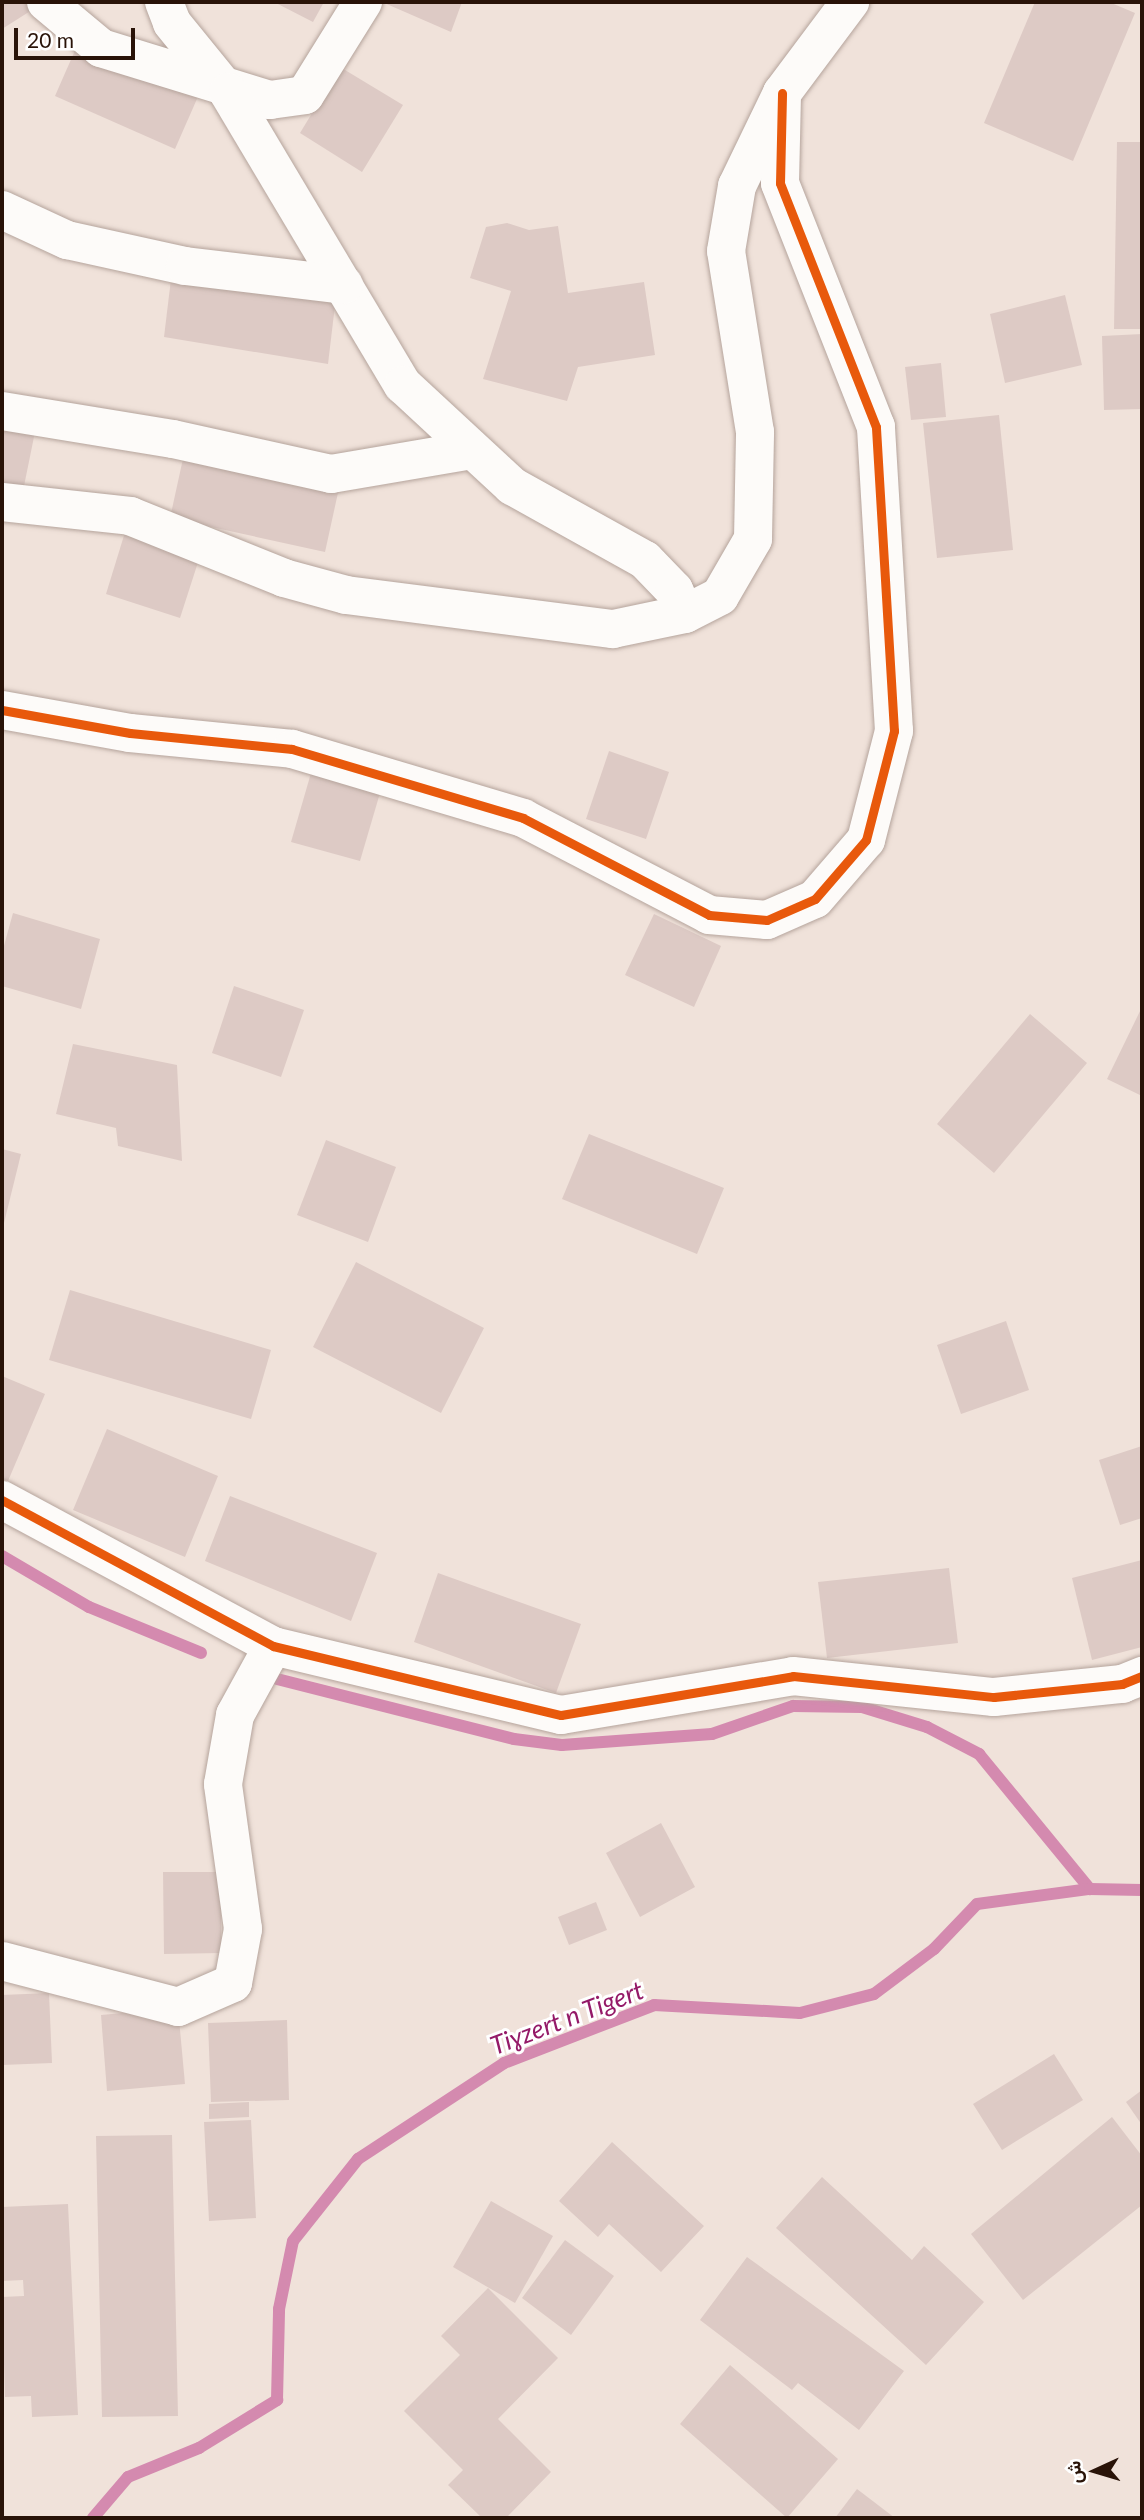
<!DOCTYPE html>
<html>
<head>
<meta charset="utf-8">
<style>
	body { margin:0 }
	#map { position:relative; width:1144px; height:2520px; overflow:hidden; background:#f0e2da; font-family:Lato,Vazirmatn,sans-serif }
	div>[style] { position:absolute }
	.stream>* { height:12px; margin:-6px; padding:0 6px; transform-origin:6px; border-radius:6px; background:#d48aaf }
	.building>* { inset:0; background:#ddcac5 }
	.roads { filter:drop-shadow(0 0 2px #b5a49c) drop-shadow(0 0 2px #b5a49c) }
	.minor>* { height:38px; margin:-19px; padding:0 19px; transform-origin:19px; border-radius:19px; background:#fdfbf9 }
	.cycleway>* { height:9px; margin:-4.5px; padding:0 4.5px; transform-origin:4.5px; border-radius:4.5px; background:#e8590c }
	span { translate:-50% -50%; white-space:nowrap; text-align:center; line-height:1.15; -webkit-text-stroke:6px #fff; paint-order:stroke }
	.water-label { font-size:26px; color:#941a68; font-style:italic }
	.frame { position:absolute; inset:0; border:4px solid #291308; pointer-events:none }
	.north { position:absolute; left:1060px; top:2436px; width:70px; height:70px; -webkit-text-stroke:5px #fff; paint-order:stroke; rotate:266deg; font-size:19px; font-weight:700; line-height:28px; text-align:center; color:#291308 }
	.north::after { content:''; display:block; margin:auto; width:24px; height:32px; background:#291308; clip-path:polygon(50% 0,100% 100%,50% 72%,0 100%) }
	.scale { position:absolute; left:14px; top:28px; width:121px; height:32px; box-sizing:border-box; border:4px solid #291308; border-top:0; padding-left:9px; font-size:21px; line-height:24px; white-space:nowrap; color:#291308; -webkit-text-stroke:5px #fff; paint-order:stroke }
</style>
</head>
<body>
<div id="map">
	<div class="stream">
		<div style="left:2px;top:1556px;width:101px;rotate:30.4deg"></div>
		<div style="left:89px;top:1607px;width:121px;rotate:22.3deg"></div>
		<div style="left:277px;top:1679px;width:244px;rotate:14.2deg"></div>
		<div style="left:514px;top:1739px;width:48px;rotate:7.1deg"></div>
		<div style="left:562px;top:1745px;width:150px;rotate:-4.2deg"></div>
		<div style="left:712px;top:1734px;width:86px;rotate:-19.1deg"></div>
		<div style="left:793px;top:1706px;width:69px;rotate:0.8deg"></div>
		<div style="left:862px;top:1707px;width:68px;rotate:17.1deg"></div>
		<div style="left:927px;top:1727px;width:59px;rotate:27.4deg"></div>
		<div style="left:979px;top:1754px;width:175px;rotate:50.6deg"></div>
		<div style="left:93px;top:2518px;width:54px;rotate:-49.5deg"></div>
		<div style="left:128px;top:2477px;width:77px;rotate:-22.2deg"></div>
		<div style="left:199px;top:2448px;width:92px;rotate:-31.6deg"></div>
		<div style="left:277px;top:2400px;width:91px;rotate:-88.7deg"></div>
		<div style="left:279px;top:2309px;width:69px;rotate:-78.4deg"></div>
		<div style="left:293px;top:2241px;width:105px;rotate:-51.6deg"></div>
		<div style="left:358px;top:2159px;width:175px;rotate:-33.3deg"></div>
		<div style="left:504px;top:2063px;width:161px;rotate:-21.1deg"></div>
		<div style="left:654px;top:2005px;width:146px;rotate:3.1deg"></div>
		<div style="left:800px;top:2013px;width:76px;rotate:-14.4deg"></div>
		<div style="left:874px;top:1994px;width:75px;rotate:-36.9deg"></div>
		<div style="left:934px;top:1949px;width:62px;rotate:-46.3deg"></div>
		<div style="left:977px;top:1904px;width:114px;rotate:-7.6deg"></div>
		<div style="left:1090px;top:1889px;width:52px;rotate:1.1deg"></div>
	</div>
	<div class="building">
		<div style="clip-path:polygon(2px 2px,27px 2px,32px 10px,2px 29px)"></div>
		<div style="clip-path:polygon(274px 2px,324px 2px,313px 22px)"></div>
		<div style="clip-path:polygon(382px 2px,462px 2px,451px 32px)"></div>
		<div style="clip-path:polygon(1035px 2px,1109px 2px,1135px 13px,1073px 161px,984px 123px)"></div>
		<div style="clip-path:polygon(80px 39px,200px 92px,175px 149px,55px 96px)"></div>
		<div style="clip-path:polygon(340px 67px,403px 105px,362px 172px,300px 133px)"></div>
		<div style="clip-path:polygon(1117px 142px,1142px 142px,1142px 329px,1114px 329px)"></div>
		<div style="clip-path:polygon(507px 223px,529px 230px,558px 226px,568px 293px,644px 282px,655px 355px,578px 367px,567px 401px,483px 379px,511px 291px,470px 278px,486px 227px)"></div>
		<div style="clip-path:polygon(171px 279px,336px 297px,328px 364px,164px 337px)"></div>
		<div style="clip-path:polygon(1065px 295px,1082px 365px,1005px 383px,990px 314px)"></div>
		<div style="clip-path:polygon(1142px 334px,1142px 409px,1104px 410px,1102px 336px)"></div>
		<div style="clip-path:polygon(941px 363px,946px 417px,911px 420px,905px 367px)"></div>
		<div style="clip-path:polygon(2px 415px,37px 422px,24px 486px,2px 482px)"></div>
		<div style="clip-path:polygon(999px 415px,1013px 550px,937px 558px,923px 423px)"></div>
		<div style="clip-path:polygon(184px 454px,339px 488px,325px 552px,170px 518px)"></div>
		<div style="clip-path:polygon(126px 529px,201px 553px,180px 618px,106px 594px)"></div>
		<div style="clip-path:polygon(609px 751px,669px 772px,646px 839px,586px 819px)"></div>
		<div style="clip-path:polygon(311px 773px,380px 793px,360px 861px,291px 842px)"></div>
		<div style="clip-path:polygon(13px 913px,100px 939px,81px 1009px,2px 986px,2px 953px)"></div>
		<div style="clip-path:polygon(654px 914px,721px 946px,694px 1007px,625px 975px)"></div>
		<div style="clip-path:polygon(234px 986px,304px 1010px,281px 1077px,212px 1053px)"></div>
		<div style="clip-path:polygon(1142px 1007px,1142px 1096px,1107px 1079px)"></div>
		<div style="clip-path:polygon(1030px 1014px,1087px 1063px,994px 1173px,937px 1124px)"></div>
		<div style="clip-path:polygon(73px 1044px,177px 1065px,182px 1161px,118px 1146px,116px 1128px,56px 1114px)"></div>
		<div style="clip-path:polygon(589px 1134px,724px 1188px,697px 1254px,562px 1199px)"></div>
		<div style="clip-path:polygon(326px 1140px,396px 1167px,368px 1242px,297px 1215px)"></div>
		<div style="clip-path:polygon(2px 1149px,21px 1154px,4px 1223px,2px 1222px)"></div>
		<div style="clip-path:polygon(356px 1262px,484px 1328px,441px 1413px,313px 1347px)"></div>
		<div style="clip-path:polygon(70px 1290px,271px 1350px,251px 1419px,49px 1360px)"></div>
		<div style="clip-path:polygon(1006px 1321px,1029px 1390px,961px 1414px,937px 1345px)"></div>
		<div style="clip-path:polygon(2px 1376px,45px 1394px,8px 1481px,2px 1479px)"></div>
		<div style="clip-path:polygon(107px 1429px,218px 1476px,185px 1557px,73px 1510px)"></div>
		<div style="clip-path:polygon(1142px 1446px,1142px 1518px,1120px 1525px,1099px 1460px)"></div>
		<div style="clip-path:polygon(230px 1496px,377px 1553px,351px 1621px,205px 1561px)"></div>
		<div style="clip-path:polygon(1142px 1560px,1142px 1647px,1092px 1660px,1072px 1578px)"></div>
		<div style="clip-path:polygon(949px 1568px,958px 1643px,827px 1658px,818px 1582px)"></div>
		<div style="clip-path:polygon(438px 1573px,581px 1624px,556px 1693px,414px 1642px)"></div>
		<div style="clip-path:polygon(661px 1823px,695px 1887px,640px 1917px,606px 1853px)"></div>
		<div style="clip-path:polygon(163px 1872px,221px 1872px,221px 1953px,164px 1954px)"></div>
		<div style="clip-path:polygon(596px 1902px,607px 1930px,569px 1945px,558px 1917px)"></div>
		<div style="clip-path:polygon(49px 1993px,52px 2063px,2px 2065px,2px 1995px)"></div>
		<div style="clip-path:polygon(178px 2008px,185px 2084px,107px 2091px,101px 2015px)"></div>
		<div style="clip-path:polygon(287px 2020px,289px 2100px,211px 2102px,208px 2023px)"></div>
		<div style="clip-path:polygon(1054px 2054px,1083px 2100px,1002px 2150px,973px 2104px)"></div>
		<div style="clip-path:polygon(1142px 2090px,1142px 2125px,1126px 2102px)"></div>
		<div style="clip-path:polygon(249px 2102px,249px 2117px,209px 2119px,209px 2104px)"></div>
		<div style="clip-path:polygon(1112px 2117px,1142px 2156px,1142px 2205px,1023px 2300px,971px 2234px)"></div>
		<div style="clip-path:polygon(251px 2120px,256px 2218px,209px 2221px,204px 2122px)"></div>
		<div style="clip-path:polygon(172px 2135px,178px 2416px,102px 2417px,96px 2136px)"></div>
		<div style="clip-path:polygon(612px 2142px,704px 2226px,661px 2272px,609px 2224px,598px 2237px,559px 2201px)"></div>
		<div style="clip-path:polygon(822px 2177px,912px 2260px,924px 2246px,984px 2302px,926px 2365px,776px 2228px)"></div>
		<div style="clip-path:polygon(491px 2201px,553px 2236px,515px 2303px,453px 2267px)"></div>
		<div style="clip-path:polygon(68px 2204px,78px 2415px,32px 2417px,31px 2396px,5px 2397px,2px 2297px,24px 2296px,23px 2280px,2px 2281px,2px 2207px)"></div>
		<div style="clip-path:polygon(565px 2240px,614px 2276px,571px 2335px,522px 2298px)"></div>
		<div style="clip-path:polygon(747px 2257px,904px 2371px,859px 2430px,798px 2383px,792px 2390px,700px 2320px)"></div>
		<div style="clip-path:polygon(488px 2288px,558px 2358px,498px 2419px,551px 2472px,506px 2518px,482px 2518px,448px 2485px,463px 2470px,404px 2411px,460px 2355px,441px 2336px)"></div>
		<div style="clip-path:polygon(730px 2365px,838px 2459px,787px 2518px,680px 2424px)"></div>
		<div style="clip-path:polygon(857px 2489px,895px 2518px,835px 2518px)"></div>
	</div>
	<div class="roads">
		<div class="minor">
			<div style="left:46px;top:2px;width:72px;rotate:39.9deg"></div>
			<div style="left:101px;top:48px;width:177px;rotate:17.1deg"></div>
			<div style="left:270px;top:100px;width:35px;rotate:-8deg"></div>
			<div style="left:305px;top:95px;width:110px;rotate:-58.1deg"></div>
			<div style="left:164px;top:2px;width:22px;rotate:69deg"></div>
			<div style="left:172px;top:23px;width:89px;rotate:50.9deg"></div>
			<div style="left:228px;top:92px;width:341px;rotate:59.2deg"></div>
			<div style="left:403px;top:385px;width:149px;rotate:42.8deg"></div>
			<div style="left:512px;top:486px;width:152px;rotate:29.1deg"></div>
			<div style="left:645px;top:560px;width:42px;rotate:46deg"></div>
			<div style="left:674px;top:590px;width:26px;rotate:65deg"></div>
			<div style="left:2px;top:210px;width:72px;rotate:24.8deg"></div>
			<div style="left:67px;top:240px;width:121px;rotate:12.4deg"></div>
			<div style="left:185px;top:266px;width:160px;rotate:6.8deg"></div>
			<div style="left:2px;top:411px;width:173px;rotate:9.3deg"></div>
			<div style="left:173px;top:439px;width:162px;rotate:12.5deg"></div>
			<div style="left:331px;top:474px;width:143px;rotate:-9.7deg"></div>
			<div style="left:2px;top:502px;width:129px;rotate:6.2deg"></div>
			<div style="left:130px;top:516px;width:166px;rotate:21.9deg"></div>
			<div style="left:284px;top:578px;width:64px;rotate:15.3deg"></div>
			<div style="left:346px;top:595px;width:269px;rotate:7.3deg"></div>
			<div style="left:613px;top:629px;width:74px;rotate:-11.8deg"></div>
			<div style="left:685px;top:614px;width:39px;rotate:-27deg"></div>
			<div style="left:720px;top:596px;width:66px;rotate:-59.9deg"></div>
			<div style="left:753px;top:539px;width:107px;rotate:-88.9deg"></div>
			<div style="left:755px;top:432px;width:183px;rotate:-99.1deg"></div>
			<div style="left:726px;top:251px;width:66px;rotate:-80.4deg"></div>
			<div style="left:737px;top:186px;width:103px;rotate:-64.2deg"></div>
			<div style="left:782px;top:93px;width:114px;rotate:-53.2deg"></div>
			<div style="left:2px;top:710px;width:130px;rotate:10.2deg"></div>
			<div style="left:130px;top:733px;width:163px;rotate:5.6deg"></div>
			<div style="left:292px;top:749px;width:241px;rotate:16.6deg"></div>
			<div style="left:523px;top:818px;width:210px;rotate:27.5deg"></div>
			<div style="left:709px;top:915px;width:58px;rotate:4.9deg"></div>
			<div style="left:767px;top:920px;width:52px;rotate:-23.6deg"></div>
			<div style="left:815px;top:899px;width:78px;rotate:-49.2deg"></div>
			<div style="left:866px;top:840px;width:113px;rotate:-75.6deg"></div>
			<div style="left:894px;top:731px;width:305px;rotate:-93.4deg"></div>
			<div style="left:876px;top:427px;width:262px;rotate:-111.5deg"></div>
			<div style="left:780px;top:183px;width:90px;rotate:-88.7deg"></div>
			<div style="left:2px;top:1500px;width:308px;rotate:28.3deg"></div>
			<div style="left:273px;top:1646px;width:296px;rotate:13.5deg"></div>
			<div style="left:561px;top:1715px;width:235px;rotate:-9.5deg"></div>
			<div style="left:793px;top:1676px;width:202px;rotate:6deg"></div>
			<div style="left:994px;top:1697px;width:129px;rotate:-5.8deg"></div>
			<div style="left:1122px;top:1684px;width:22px;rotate:-22deg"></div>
			<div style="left:2px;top:1961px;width:182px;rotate:14.6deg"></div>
			<div style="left:178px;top:2007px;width:60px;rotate:-23.6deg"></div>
			<div style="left:233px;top:1983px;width:55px;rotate:-79.5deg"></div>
			<div style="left:243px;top:1929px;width:146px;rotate:-97.9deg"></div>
			<div style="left:223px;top:1784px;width:70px;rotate:-80.1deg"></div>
			<div style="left:235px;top:1715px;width:79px;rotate:-61.2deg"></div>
		</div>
	</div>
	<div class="cycleway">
		<div style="left:2px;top:710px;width:130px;rotate:10.2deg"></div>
		<div style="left:130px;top:733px;width:163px;rotate:5.6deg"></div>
		<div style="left:292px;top:749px;width:241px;rotate:16.6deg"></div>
		<div style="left:523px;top:818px;width:210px;rotate:27.5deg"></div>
		<div style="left:709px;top:915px;width:58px;rotate:4.9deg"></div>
		<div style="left:767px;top:920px;width:52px;rotate:-23.6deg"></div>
		<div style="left:815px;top:899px;width:78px;rotate:-49.2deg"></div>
		<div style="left:866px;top:840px;width:113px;rotate:-75.6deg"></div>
		<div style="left:894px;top:731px;width:305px;rotate:-93.4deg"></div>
		<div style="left:876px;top:427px;width:262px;rotate:-111.5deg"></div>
		<div style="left:780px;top:183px;width:90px;rotate:-88.7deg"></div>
		<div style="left:2px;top:1500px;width:308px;rotate:28.3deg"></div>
		<div style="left:273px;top:1646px;width:296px;rotate:13.5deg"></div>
		<div style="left:561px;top:1715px;width:235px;rotate:-9.5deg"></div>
		<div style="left:793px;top:1676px;width:202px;rotate:6deg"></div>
		<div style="left:994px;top:1697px;width:129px;rotate:-5.8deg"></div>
		<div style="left:1122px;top:1684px;width:22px;rotate:-22deg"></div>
	</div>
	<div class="water-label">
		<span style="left:567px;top:2018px;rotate:-21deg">Tiɣzert n Tigert</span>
	</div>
	<div class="frame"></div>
	<div class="north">ش</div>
	<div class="scale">20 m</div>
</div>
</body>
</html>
